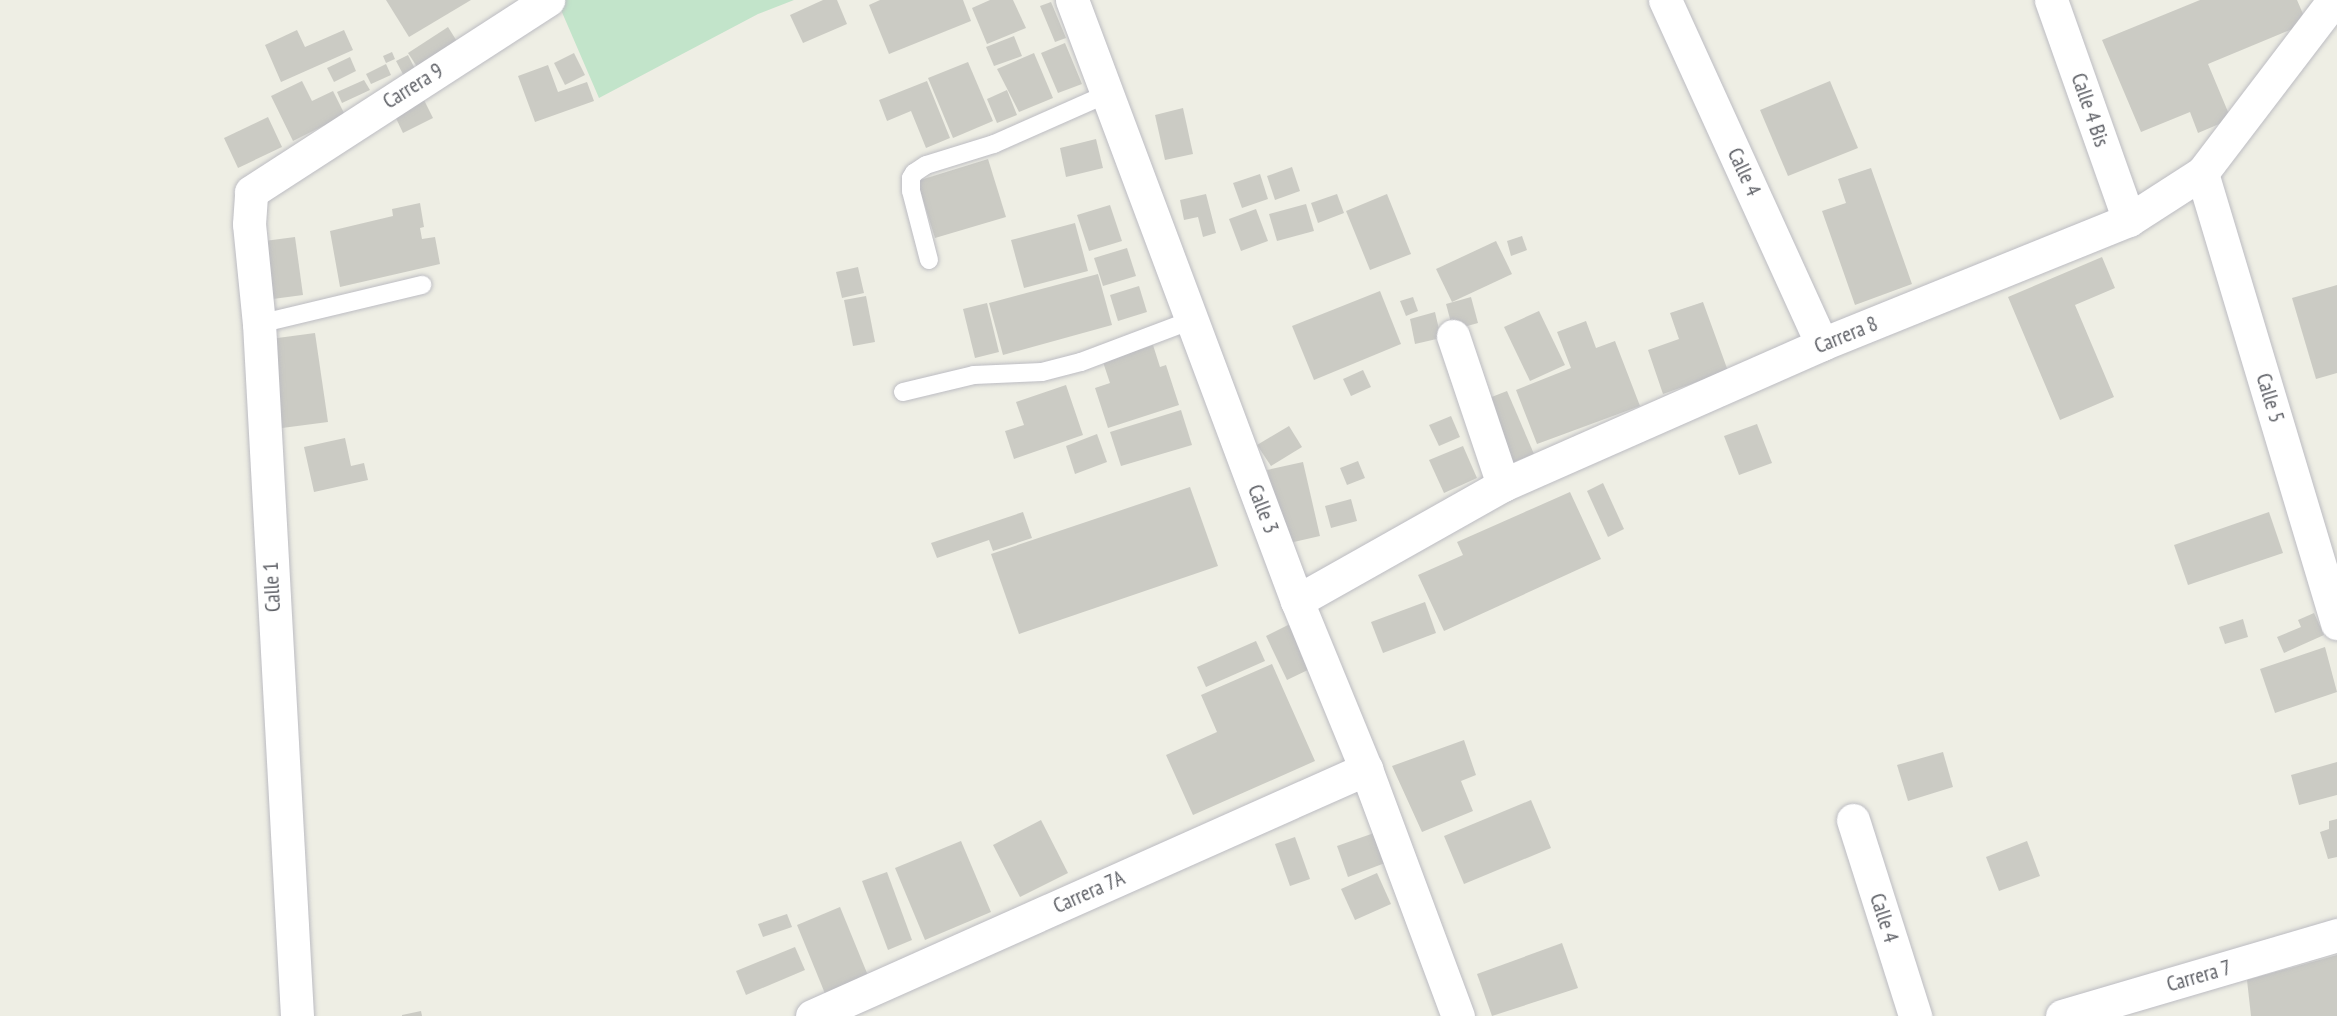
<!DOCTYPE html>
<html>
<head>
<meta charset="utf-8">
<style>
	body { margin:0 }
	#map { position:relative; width:2337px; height:1016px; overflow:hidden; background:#eeeee4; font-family:"PT Sans Narrow",sans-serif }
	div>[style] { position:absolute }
	.green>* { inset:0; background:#c2e4ca }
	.building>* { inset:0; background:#cbcbc4 }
	.roads { filter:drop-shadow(0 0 2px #bcbcc2) drop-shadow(0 0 2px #bcbcc2) }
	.service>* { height:18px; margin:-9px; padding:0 9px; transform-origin:9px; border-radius:9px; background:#fff }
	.minor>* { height:33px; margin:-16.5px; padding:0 16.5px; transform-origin:16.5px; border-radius:16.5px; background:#fff }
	span { translate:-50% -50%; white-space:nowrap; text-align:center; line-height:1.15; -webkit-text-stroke:5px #fff; paint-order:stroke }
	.street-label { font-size:21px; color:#5c5e64 }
</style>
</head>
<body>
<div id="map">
	<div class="green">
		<div style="clip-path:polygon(562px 0,794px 0,758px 14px,599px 98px,558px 3px)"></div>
	</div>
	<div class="building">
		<div style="clip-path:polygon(386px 0,471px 0,409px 37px)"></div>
		<div style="clip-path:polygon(823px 0,837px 0,847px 24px,803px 43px,790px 15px)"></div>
		<div style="clip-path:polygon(880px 0,963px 0,971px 21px,889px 54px,869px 5px)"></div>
		<div style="clip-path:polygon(990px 0,1013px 0,1026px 28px,987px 44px,972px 8px)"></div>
		<div style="clip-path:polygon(2200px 0,2297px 0,2307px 23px,2208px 64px,2231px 119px,2198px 133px,2190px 112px,2141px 132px,2102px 40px)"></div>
		<div style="clip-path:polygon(1051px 2px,1066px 38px,1055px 42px,1040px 6px)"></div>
		<div style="clip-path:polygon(448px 27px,463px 51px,423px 76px,408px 53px)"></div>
		<div style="clip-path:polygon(297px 30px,305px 47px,344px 30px,353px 50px,281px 82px,265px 45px)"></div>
		<div style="clip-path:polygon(1014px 36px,1022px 56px,994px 66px,986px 47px)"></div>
		<div style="clip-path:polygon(1065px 43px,1082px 84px,1058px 93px,1041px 53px)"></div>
		<div style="clip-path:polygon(392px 52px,395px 59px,386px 63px,383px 56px)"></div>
		<div style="clip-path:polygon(574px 53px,585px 75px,565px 85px,554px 63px)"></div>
		<div style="clip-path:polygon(1034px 53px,1053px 98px,1019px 112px,997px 69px)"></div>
		<div style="clip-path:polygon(408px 55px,416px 71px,404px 76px,396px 61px)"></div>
		<div style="clip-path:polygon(350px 57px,356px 71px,334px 82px,327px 68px)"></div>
		<div style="clip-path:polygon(968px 62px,993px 121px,953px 138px,928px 78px)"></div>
		<div style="clip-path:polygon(386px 64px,391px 75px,371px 84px,366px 74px)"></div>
		<div style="clip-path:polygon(548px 65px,558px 92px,587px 82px,594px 101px,535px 122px,518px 76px)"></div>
		<div style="clip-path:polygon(364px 80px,370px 90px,342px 103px,337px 92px)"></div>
		<div style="clip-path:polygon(302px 81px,312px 101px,333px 91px,345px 115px,293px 141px,271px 96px)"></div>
		<div style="clip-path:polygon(927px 81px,950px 138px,926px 148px,911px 111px,887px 121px,879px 100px)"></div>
		<div style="clip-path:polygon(1830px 81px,1858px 148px,1788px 176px,1760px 110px)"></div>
		<div style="clip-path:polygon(1007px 90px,1017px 115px,997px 123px,987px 99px)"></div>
		<div style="clip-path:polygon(424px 100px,433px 118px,403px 133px,394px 114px)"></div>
		<div style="clip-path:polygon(1183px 108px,1193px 154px,1165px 160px,1155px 115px)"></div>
		<div style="clip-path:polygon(268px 117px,282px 147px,238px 168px,224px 138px)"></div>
		<div style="clip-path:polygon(1096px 139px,1103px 168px,1066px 177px,1060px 148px)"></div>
		<div style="clip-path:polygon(988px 159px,1006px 217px,935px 238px,917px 181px)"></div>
		<div style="clip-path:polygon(1292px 167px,1300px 191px,1275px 200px,1267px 176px)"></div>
		<div style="clip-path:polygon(1871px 168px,1912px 284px,1855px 305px,1822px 211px,1846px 203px,1838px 179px)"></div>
		<div style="clip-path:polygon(1260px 174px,1268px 199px,1242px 208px,1233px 183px)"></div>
		<div style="clip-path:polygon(1206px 194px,1216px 233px,1203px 237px,1198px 217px,1184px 220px,1180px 200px)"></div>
		<div style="clip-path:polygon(1337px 194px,1344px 213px,1318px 223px,1311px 203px)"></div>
		<div style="clip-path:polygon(1387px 194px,1411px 254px,1370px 270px,1346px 211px)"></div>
		<div style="clip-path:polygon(420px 203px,424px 227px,420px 228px,422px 239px,435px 237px,440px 264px,340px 287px,330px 231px,393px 216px,392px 209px)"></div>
		<div style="clip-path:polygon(1306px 204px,1314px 231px,1277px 241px,1269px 214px)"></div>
		<div style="clip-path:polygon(1110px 205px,1122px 241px,1089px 251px,1077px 215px)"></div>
		<div style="clip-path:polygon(1256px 209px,1268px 241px,1241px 251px,1229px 219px)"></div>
		<div style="clip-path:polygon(1075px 223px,1088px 271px,1024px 288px,1011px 240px)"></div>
		<div style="clip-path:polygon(1522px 236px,1527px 250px,1511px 256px,1507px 241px)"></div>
		<div style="clip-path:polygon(295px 237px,303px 295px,265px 300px,257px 242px)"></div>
		<div style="clip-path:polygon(1496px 241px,1512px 274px,1452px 302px,1436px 269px)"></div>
		<div style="clip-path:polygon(1127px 248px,1136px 276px,1103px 286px,1094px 258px)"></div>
		<div style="clip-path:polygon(2102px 257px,2115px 288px,2075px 305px,2114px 397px,2060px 420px,2008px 297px)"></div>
		<div style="clip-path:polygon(858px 267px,864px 293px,842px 298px,836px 272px)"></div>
		<div style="clip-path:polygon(1098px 274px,1112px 325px,1003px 355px,989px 303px)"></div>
		<div style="clip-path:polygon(2337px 285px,2337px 373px,2316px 379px,2292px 298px)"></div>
		<div style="clip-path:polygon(1139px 286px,1147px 312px,1118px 321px,1110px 295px)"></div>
		<div style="clip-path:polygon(1380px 291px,1401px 344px,1314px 380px,1292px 326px)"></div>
		<div style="clip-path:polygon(866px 296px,875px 342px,853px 346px,844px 300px)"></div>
		<div style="clip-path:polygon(1413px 297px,1418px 311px,1406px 316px,1400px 301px)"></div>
		<div style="clip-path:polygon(1471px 297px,1478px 323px,1453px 330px,1446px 304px)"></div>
		<div style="clip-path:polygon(1703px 302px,1728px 371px,1663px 394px,1648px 350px,1679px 339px,1670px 313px)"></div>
		<div style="clip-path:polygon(987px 303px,999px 352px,975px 358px,963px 309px)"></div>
		<div style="clip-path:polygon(1539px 311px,1565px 365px,1530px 381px,1504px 327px)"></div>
		<div style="clip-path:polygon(1435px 312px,1441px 338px,1415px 344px,1410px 319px)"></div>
		<div style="clip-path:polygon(1586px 321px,1596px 348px,1615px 341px,1640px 406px,1537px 444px,1516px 390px,1571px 368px,1557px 332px)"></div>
		<div style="clip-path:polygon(315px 333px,328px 422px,282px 428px,270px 339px)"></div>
		<div style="clip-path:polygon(1153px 345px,1160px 367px,1166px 365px,1179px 405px,1108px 428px,1095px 388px,1110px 383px,1103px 362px)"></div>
		<div style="clip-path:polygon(1363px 370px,1371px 387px,1351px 396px,1343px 379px)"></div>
		<div style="clip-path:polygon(1066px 385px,1083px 435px,1014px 459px,1005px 431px,1024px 425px,1016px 402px)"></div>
		<div style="clip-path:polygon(1507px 391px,1534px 454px,1511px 463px,1484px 400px)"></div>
		<div style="clip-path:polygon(1181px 410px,1192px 445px,1121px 466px,1110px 432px)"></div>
		<div style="clip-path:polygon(1451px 416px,1460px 437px,1439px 446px,1429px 425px)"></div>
		<div style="clip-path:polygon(1757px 424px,1772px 463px,1739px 475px,1724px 436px)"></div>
		<div style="clip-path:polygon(1289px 426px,1302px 447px,1271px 466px,1257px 445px)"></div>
		<div style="clip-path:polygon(1097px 434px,1107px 462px,1075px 474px,1066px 446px)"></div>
		<div style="clip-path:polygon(345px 438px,351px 466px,364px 463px,368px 480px,314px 492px,304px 447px)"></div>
		<div style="clip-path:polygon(1463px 446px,1477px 478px,1444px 493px,1429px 460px)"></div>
		<div style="clip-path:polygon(1358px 461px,1365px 478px,1347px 485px,1340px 468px)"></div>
		<div style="clip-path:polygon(1303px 462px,1320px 536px,1285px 544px,1267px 470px)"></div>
		<div style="clip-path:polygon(1603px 483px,1624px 529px,1608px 537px,1587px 491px)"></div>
		<div style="clip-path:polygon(1190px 487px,1218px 566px,1019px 634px,991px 554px)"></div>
		<div style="clip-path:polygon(1570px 492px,1601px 559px,1444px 631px,1418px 575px,1463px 555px,1457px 542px)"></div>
		<div style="clip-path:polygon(1351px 499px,1357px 521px,1331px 528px,1325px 506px)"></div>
		<div style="clip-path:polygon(1023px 512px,1032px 538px,993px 551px,989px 540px,937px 558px,931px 543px)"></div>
		<div style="clip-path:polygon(2269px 512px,2283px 553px,2188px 585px,2174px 545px)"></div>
		<div style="clip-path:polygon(1425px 602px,1436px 633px,1383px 653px,1371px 622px)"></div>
		<div style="clip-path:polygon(2314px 613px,2324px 635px,2284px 653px,2277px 637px,2301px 627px,2298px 620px)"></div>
		<div style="clip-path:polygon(2243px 619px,2248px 637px,2225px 644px,2219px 627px)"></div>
		<div style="clip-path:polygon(1292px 623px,1314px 667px,1287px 680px,1266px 636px)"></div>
		<div style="clip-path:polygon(1256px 641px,1265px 661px,1206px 687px,1197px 667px)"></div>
		<div style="clip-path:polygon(2325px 647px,2337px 692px,2275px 713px,2260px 669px)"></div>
		<div style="clip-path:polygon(1272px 664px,1315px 761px,1193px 815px,1166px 755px,1217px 732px,1201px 695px)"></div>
		<div style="clip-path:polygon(1464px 740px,1476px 775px,1461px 781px,1473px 811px,1422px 832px,1392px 766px)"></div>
		<div style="clip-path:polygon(1943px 752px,1953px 787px,1908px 801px,1897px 765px)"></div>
		<div style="clip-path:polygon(2337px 762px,2337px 795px,2299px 805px,2291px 775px)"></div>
		<div style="clip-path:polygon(1531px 800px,1551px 848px,1464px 884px,1444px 836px)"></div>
		<div style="clip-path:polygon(2337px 819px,2337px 857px,2328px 859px,2320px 832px,2329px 829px,2329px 821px)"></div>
		<div style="clip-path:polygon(1041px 820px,1068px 873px,1020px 897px,993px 845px)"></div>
		<div style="clip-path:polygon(1374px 833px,1385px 863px,1348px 877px,1337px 846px)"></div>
		<div style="clip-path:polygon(1295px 837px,1310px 879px,1290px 886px,1275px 844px)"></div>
		<div style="clip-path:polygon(961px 841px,991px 912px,925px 940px,895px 868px)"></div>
		<div style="clip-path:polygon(2027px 841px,2040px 876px,1999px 891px,1986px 857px)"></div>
		<div style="clip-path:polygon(887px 872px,912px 940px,888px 950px,862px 881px)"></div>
		<div style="clip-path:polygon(1377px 873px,1391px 904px,1355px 920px,1341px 889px)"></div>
		<div style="clip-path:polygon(840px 907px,869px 978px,826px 996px,797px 925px)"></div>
		<div style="clip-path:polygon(787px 914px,792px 927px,763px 937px,758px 924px)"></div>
		<div style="clip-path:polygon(1562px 943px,1578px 988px,1492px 1016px,1477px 974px)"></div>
		<div style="clip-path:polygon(795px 947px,805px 970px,746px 995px,736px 971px)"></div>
		<div style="clip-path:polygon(2337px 955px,2337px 1016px,2251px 1016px,2247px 980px)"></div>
		<div style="clip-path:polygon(421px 1011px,422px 1016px,402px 1016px,402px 1015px)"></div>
	</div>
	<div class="roads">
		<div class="service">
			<div style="left:929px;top:260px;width:71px;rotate:-104.6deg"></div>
			<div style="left:911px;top:191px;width:13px;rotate:-90deg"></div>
			<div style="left:911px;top:178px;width:6px;rotate:-59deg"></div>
			<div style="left:914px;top:173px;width:14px;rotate:-34deg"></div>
			<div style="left:926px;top:165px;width:71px;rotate:-17.2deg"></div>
			<div style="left:994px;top:144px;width:124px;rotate:-23.9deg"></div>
			<div style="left:259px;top:324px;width:168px;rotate:-13.5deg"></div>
			<div style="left:903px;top:392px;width:73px;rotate:-13.5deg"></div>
			<div style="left:974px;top:375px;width:68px;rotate:-2.5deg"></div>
			<div style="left:1042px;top:372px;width:40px;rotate:-14.4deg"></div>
			<div style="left:1081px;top:362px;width:119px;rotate:-20.7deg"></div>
		</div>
		<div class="minor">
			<div style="left:1072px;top:0;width:642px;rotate:69.48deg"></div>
			<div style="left:1297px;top:601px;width:182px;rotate:67.7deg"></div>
			<div style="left:1366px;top:769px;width:264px;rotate:69.6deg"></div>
			<div style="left:1665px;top:0;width:378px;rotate:65.5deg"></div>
			<div style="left:2051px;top:0;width:233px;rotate:70.5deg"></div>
			<div style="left:2202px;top:173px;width:470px;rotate:73.3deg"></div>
			<div style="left:1453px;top:336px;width:157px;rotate:71.4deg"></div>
			<div style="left:1297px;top:601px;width:236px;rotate:-29.4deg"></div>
			<div style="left:1503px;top:485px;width:349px;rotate:-23.8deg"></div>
			<div style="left:1822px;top:344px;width:331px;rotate:-22deg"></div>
			<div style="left:2129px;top:220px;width:87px;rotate:-32.8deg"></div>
			<div style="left:2202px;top:173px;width:218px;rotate:-52.7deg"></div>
			<div style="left:1853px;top:820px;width:206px;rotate:72.4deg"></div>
			<div style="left:297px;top:1016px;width:693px;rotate:-93.14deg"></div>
			<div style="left:259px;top:324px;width:100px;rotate:-95.7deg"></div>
			<div style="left:249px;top:224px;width:32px;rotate:-86deg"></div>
			<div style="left:251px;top:192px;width:354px;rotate:-32.9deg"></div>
			<div style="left:812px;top:1016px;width:607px;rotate:-24.03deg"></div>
			<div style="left:2062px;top:1016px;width:287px;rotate:-16.4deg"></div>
		</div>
	</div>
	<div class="street-label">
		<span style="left:413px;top:86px;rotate:-32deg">Carrera 9</span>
		<span style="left:2090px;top:110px;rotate:71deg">Calle 4 Bis</span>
		<span style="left:1744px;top:172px;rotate:65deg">Calle 4</span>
		<span style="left:1846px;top:335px;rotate:-22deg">Carrera 8</span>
		<span style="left:2270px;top:398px;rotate:73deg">Calle 5</span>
		<span style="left:1263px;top:509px;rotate:69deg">Calle 3</span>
		<span style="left:272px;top:587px;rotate:-93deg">Calle 1</span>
		<span style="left:1089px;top:892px;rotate:-24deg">Carrera 7A</span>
		<span style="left:1884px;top:918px;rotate:72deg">Calle 4</span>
		<span style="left:2199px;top:976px;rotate:-16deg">Carrera 7</span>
	</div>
</div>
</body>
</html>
